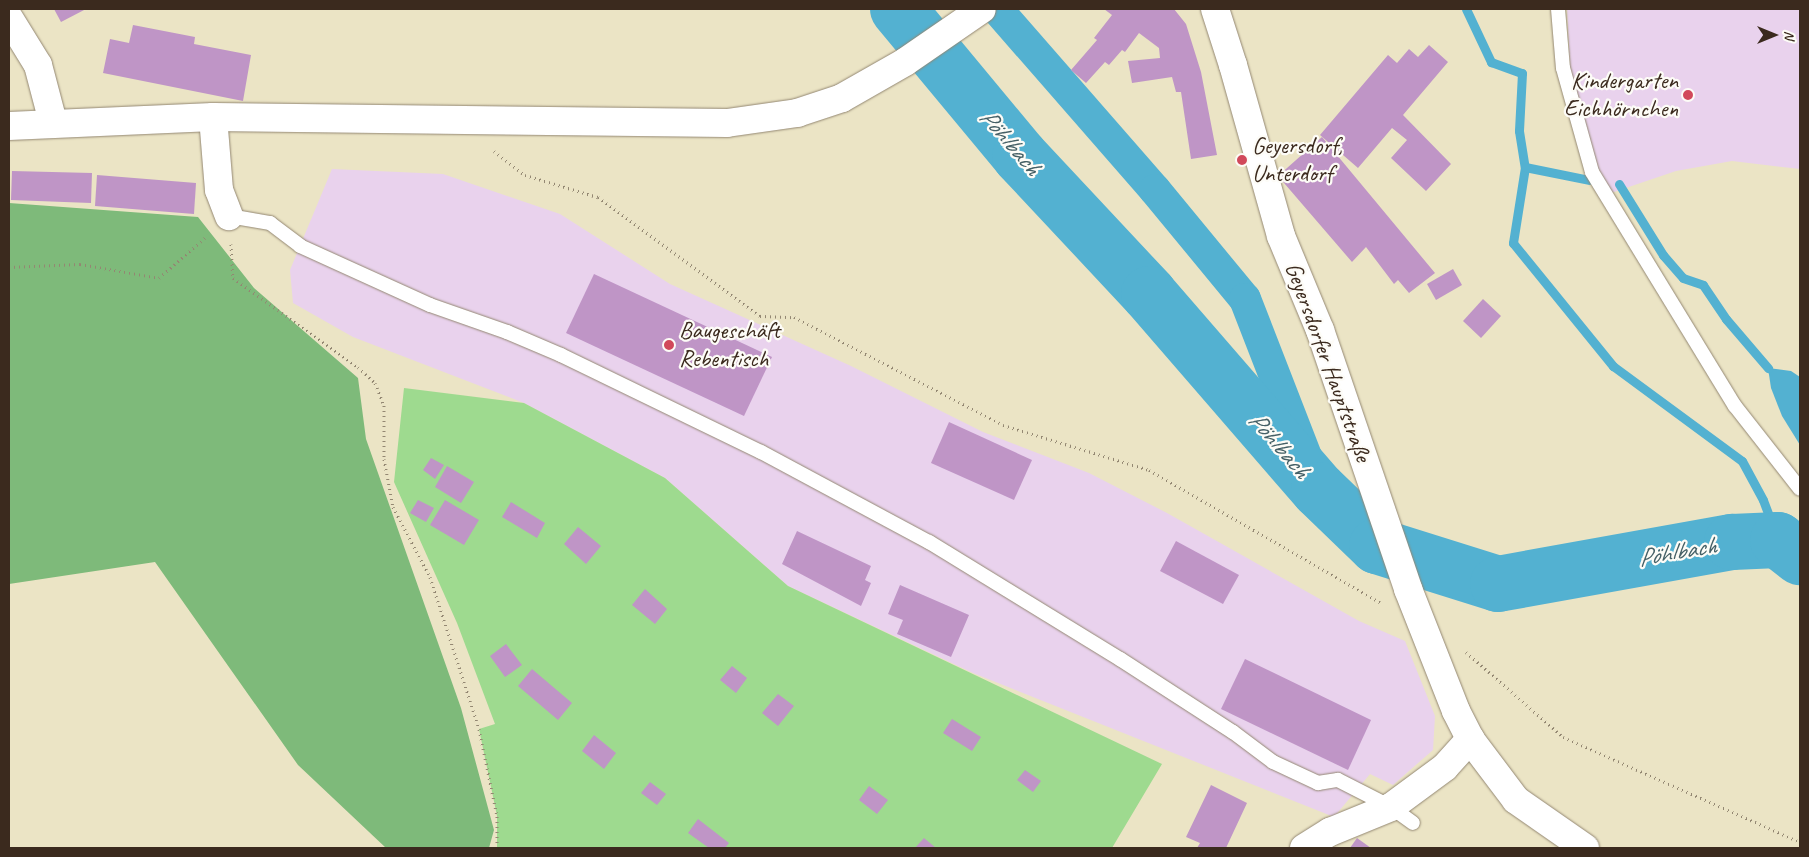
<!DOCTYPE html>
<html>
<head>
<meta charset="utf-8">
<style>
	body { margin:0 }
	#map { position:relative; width:1809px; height:857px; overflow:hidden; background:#ebe4c5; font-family:Caveat,sans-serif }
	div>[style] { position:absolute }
	.built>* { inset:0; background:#e9d2ed }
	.green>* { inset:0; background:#9eda8f }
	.forest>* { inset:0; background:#7eba7a }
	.water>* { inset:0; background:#53b1d1 }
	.stream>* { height:9px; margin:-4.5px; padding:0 4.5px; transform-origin:4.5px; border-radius:4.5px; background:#53b1d1 }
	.canal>* { height:32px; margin:-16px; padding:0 16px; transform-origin:16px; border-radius:16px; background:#53b1d1 }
	.river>* { height:56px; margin:-28px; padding:0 28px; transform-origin:28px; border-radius:28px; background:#53b1d1 }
	.building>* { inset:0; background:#bf95c6 }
	.path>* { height:3px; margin-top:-1.5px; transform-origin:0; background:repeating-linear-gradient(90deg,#938772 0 1px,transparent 0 5px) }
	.roads { filter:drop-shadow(0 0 1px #938772) drop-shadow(0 0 1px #938772) }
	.service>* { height:14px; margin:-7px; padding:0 7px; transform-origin:7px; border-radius:7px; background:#fff }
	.minor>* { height:28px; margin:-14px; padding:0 14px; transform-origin:14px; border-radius:14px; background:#fff }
	.secondary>* { height:28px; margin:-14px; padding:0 14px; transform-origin:14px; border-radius:14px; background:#fff }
	.dots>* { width:14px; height:14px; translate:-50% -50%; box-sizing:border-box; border:2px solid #fdfcf7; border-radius:50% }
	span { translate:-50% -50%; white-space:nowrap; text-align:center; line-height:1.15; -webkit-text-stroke:4.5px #fdfcf7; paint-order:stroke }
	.poi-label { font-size:24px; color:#3b2a1e }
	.right { translate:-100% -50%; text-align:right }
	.left { translate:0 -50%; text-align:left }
	.street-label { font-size:24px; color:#3b2a1e }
	.water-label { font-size:25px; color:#456066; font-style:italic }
	.frame { position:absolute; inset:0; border:10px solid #3b2a1e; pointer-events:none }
	.north { position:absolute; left:1749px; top:10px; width:50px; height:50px; -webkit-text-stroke:4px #fdfcf7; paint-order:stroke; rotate:90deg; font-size:14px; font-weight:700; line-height:20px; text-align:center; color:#3b2a1e }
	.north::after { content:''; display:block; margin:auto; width:18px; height:22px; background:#3b2a1e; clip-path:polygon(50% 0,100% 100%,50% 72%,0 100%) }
</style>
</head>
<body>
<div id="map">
	<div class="built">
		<div style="clip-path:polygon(1567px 9px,1800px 9px,1800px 169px,1732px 161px,1676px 171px,1611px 193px,1595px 174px,1581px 123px,1570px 66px)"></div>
		<div style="clip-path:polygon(332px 169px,443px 174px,560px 214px,670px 284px,851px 366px,983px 432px,1089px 473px,1167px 513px,1359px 621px,1405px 641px,1435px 716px,1433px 750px,1393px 785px,1370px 774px,1334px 817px,973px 673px,788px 586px,665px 478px,524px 403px,353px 337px,293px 303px,290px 270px)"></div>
	</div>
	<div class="green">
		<div style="clip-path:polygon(404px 388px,524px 403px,665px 478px,788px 586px,1162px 764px,1112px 848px,497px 848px,497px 816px,479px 729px,495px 724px,457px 623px,394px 482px)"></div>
	</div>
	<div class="forest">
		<div style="clip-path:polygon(9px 203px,198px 217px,254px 288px,358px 378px,366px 439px,461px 708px,494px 830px,489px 848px,386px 848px,298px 765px,155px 562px,9px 584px)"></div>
	</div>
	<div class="water">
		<div style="clip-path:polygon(1768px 368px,1791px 371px,1800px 377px,1800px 445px,1782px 416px,1771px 388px)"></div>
	</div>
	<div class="stream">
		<div style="left:1466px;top:9px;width:59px;rotate:64.7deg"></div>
		<div style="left:1491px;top:62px;width:33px;rotate:20deg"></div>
		<div style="left:1522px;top:73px;width:58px;rotate:93deg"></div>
		<div style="left:1519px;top:131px;width:36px;rotate:81deg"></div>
		<div style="left:1525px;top:167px;width:77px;rotate:99deg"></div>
		<div style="left:1513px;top:243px;width:159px;rotate:50.9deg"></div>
		<div style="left:1613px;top:366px;width:160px;rotate:36.4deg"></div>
		<div style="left:1742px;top:461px;width:44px;rotate:61.7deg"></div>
		<div style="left:1763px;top:500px;width:43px;rotate:69.4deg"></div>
		<div style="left:1525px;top:167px;width:65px;rotate:11.5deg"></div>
		<div style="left:1619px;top:184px;width:84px;rotate:58.2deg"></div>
		<div style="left:1663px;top:255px;width:30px;rotate:49deg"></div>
		<div style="left:1683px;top:278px;width:21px;rotate:19deg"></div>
		<div style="left:1703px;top:285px;width:41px;rotate:55.9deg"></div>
		<div style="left:1726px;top:319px;width:65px;rotate:49.4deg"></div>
	</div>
	<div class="canal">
		<div style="left:997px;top:9px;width:240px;rotate:48.9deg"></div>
		<div style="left:1155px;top:190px;width:141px;rotate:50.5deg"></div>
		<div style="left:1245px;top:299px;width:205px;rotate:68.8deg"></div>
	</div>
	<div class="river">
		<div style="left:898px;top:9px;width:191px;rotate:50.3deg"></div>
		<div style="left:1020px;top:156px;width:189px;rotate:46.9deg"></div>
		<div style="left:1149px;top:294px;width:259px;rotate:49.1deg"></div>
		<div style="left:1319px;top:490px;width:81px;rotate:44deg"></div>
		<div style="left:1377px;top:546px;width:127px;rotate:17.4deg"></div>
		<div style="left:1498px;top:584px;width:238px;rotate:-10.2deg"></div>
		<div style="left:1732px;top:542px;width:46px;rotate:-2.5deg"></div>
		<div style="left:1778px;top:540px;width:28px;rotate:38deg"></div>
	</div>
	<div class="building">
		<div style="clip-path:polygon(54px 9px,86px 9px,61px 22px)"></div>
		<div style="clip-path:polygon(1104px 9px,1174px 9px,1186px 24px,1201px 72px,1217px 155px,1191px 159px,1181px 92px,1176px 92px,1172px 77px,1132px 83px,1128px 61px,1160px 58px,1159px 48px,1139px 33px,1125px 52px,1122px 50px,1109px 65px,1105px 62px,1086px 83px,1071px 70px,1097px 40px,1094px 38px,1112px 15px)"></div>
		<div style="clip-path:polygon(133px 25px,195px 37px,194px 44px,251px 55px,243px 101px,103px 73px,110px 39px,129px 43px)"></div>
		<div style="clip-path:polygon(1429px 45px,1448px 62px,1403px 115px,1451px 164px,1426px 191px,1391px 158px,1407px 140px,1392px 128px,1358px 168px,1320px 135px,1388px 55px,1397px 63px,1409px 49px,1418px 57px)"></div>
		<div style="clip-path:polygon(1322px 137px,1435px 273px,1409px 293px,1398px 280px,1394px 284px,1366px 247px,1352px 262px,1278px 176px)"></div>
		<div style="clip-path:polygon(12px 171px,92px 173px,91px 203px,11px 200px)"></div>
		<div style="clip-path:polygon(97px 175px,196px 183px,194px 214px,95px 206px)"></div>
		<div style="clip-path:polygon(1453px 269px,1462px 285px,1436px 300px,1427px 284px)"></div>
		<div style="clip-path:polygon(594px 274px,772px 357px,744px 416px,566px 333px)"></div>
		<div style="clip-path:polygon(1483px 299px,1501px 316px,1481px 338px,1463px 321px)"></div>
		<div style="clip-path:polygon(949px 422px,1032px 460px,1014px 500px,931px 463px)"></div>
		<div style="clip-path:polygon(431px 458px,444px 465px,435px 479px,423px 470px)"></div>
		<div style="clip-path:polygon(447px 466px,474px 482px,461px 503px,435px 487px)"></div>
		<div style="clip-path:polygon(418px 500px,434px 508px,426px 522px,410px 513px)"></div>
		<div style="clip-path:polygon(445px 500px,479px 520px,464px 545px,430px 525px)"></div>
		<div style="clip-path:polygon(511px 502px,545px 523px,537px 538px,502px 517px)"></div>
		<div style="clip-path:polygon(578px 527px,601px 546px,586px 564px,564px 544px)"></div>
		<div style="clip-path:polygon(797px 531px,871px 566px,865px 580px,871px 583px,861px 606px,782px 564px)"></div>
		<div style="clip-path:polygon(1176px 541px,1239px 575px,1223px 604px,1160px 571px)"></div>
		<div style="clip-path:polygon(900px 585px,969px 615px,951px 657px,897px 634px,903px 620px,888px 614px)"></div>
		<div style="clip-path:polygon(645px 589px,667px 609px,655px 624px,632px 605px)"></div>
		<div style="clip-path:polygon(506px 644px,522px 665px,505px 677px,490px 656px)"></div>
		<div style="clip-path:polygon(1245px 659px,1371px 720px,1348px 770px,1221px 709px)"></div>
		<div style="clip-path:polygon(732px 666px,747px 678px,736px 693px,720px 680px)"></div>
		<div style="clip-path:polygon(532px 669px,572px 703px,558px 720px,518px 686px)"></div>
		<div style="clip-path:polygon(778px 694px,794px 706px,778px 726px,762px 713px)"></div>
		<div style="clip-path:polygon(952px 719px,981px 737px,972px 751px,943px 733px)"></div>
		<div style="clip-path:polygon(594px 735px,616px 753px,604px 769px,582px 751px)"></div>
		<div style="clip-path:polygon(1025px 770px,1041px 781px,1033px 792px,1017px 780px)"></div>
		<div style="clip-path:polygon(650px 782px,666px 794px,657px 805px,641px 793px)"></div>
		<div style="clip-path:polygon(1211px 785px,1247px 803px,1226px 848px,1197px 848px,1200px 843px,1186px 837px)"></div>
		<div style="clip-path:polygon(869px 786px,888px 800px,877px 814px,859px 800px)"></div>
		<div style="clip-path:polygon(698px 819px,729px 843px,725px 848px,709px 848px,688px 833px)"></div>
		<div style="clip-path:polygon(924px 838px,936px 848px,915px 848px)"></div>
		<div style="clip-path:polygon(1357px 838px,1371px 848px,1350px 848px)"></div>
	</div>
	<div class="path">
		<div style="left:494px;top:151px;width:39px;rotate:38deg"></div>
		<div style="left:525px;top:175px;width:76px;rotate:16.8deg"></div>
		<div style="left:598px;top:197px;width:201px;rotate:36.3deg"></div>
		<div style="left:760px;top:316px;width:34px;rotate:2deg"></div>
		<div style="left:794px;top:317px;width:235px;rotate:27.3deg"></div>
		<div style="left:1003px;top:425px;width:153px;rotate:17.1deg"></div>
		<div style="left:1149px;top:470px;width:267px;rotate:29.8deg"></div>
		<div style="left:231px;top:244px;width:34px;rotate:87deg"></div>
		<div style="left:233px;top:278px;width:153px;rotate:35.5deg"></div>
		<div style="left:358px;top:367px;width:23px;rotate:43deg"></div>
		<div style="left:375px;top:383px;width:24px;rotate:68deg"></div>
		<div style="left:384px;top:405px;width:54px;rotate:90deg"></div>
		<div style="left:384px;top:459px;width:49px;rotate:79.4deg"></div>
		<div style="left:393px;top:507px;width:79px;rotate:62.1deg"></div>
		<div style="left:430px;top:577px;width:160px;rotate:72.1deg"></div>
		<div style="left:479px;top:729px;width:89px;rotate:78.3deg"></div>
		<div style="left:497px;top:816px;width:32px;rotate:90deg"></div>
		<div style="left:9px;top:267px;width:71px;rotate:-2.4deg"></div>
		<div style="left:80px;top:264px;width:80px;rotate:10deg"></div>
		<div style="left:159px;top:278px;width:65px;rotate:-41.3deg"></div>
		<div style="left:1466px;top:652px;width:129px;rotate:41.2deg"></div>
		<div style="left:1563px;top:737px;width:259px;rotate:23.9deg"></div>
	</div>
	<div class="roads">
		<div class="service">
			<div style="left:1558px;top:9px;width:59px;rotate:85.2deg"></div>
			<div style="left:1563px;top:68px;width:108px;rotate:74.4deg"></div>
			<div style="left:1592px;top:172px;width:274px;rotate:58.6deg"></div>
			<div style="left:1735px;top:406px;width:105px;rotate:51.9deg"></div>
			<div style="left:229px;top:216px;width:42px;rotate:9.7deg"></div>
			<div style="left:270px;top:223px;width:38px;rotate:37deg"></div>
			<div style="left:300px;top:246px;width:143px;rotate:24.4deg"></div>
			<div style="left:430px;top:305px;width:82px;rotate:19.3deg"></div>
			<div style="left:507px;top:332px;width:59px;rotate:23.1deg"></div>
			<div style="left:561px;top:355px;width:222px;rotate:25.9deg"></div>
			<div style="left:761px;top:452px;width:191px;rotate:28.2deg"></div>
			<div style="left:929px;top:542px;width:224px;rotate:31.5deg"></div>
			<div style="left:1120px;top:659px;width:135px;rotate:32.9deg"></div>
			<div style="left:1233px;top:732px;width:50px;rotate:36.9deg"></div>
			<div style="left:1273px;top:762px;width:50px;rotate:25deg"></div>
			<div style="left:1318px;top:783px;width:20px;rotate:-9deg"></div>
			<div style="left:1338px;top:780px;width:59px;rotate:27deg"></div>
			<div style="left:1391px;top:807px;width:27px;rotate:36deg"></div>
		</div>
		<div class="minor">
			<div style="left:9px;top:18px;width:55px;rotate:58.3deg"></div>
			<div style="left:38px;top:65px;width:59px;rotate:75.3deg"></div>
			<div style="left:213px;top:117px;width:73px;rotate:85.3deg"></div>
			<div style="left:219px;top:190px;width:28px;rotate:69deg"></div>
			<div style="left:1304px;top:848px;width:31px;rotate:-32deg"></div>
			<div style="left:1330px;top:832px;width:66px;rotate:-22.3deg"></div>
			<div style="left:1391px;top:807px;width:67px;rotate:-36.5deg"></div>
			<div style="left:1445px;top:767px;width:38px;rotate:-48deg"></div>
		</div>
		<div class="secondary">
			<div style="left:1215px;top:9px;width:59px;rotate:72.2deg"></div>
			<div style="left:1233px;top:65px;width:178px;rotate:74.3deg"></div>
			<div style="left:1281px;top:236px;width:102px;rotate:67.5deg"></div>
			<div style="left:1320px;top:330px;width:274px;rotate:71.2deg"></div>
			<div style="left:1408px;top:589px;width:131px;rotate:68.5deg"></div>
			<div style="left:1456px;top:711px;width:31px;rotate:63deg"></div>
			<div style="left:1470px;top:739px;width:76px;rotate:53deg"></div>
			<div style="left:1516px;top:800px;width:84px;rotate:34.8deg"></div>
			<div style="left:9px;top:126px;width:204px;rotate:-2.5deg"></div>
			<div style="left:213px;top:117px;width:514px;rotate:0.67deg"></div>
			<div style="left:727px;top:123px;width:71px;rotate:-8.1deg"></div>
			<div style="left:797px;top:113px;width:47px;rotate:-18.4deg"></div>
			<div style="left:842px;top:98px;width:73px;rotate:-29.7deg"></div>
			<div style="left:905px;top:62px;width:93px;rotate:-34.5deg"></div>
		</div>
	</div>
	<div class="dots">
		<div style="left:1688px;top:95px;background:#d1495b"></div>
		<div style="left:1242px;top:160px;background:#d1495b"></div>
		<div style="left:669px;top:345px;background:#d1495b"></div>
	</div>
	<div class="poi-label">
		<span class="right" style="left:1678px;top:95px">Kindergarten<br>Eichhörnchen</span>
		<span class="left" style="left:1252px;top:160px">Geyersdorf,<br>Unterdorf</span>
		<span class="left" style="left:679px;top:345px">Baugeschäft<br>Rebentisch</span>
	</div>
	<div class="street-label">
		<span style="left:1328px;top:362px;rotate:70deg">Geyersdorfer Hauptstraße</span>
	</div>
	<div class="water-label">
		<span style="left:1010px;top:142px;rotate:49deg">Pöhlbach</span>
		<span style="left:1279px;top:445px;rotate:49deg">Pöhlbach</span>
		<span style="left:1677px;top:552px;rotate:-10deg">Pöhlbach</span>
	</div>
	<div class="frame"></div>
	<div class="north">N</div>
</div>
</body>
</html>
